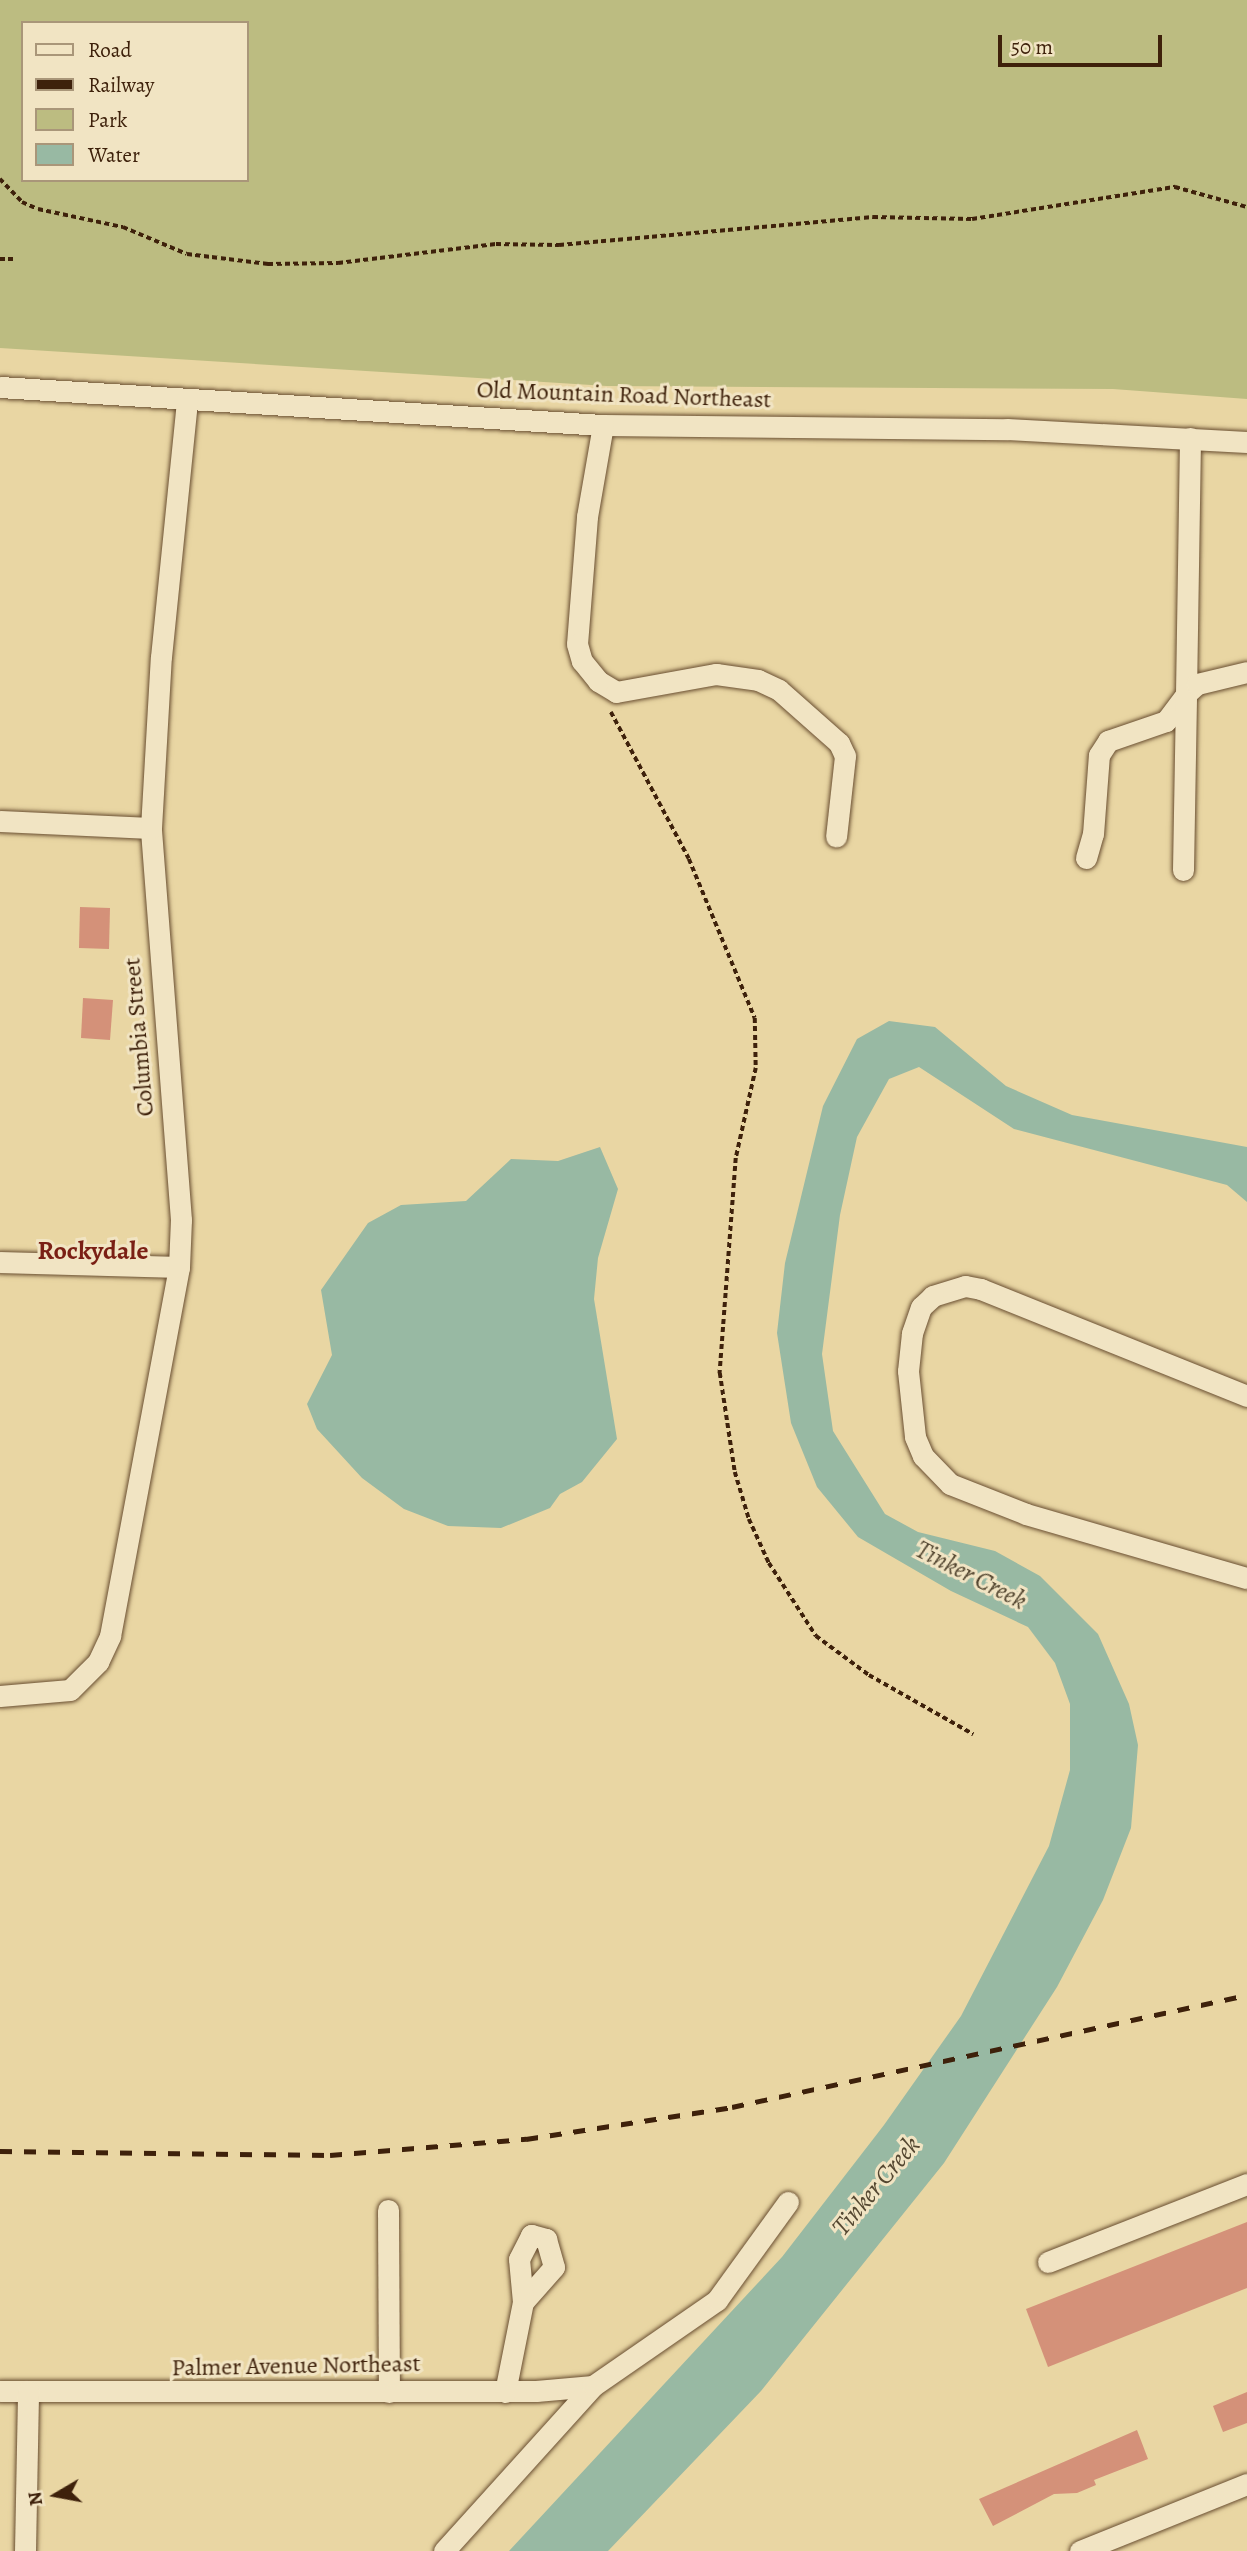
<!DOCTYPE html>
<html>
<head>
<meta charset="utf-8">
<style>
	body { margin:0 }
	#map { position:relative; width:1247px; height:2551px; overflow:hidden; background:#e9d6a3; font-family:Alegreya,serif }
	div>[style] { position:absolute }
	.green>* { inset:0; background:#bcbc81 }
	.water>* { inset:0; background:#98b9a3 }
	.building>* { inset:0; background:#d49179 }
	.path>* { height:3.5px; margin-top:-1.75px; transform-origin:0; background:repeating-linear-gradient(90deg,#3e210b 0 5px,transparent 0 8.5px) }
	.roads { filter:drop-shadow(0 0 2px #694e31) drop-shadow(0 0 2px #694e31) }
	.minor>* { height:21px; margin:-10.5px; padding:0 10.5px; transform-origin:10.5px; border-radius:10.5px; background:#f1e4c3 }
	.rail>* { height:5px; margin-top:-2.5px; transform-origin:0; background:repeating-linear-gradient(90deg,#3e210b 0 12px,transparent 0 24px) }
	span { translate:-50% -50%; white-space:nowrap; text-align:center; line-height:1.15; -webkit-text-stroke:6px #f1e4c3; paint-order:stroke }
	.street-label { font-size:24px; color:#3e210b }
	.neighbourhood-label { font-size:26px; color:#7a1f14; font-weight:700 }
	.water-label { font-size:26px; color:#544731; font-style:italic }
	.legend { position:absolute; left:21px; top:21px; width:228px; height:161px; box-sizing:border-box; background:#f1e4c3; border:2px solid #a99679; margin:0; padding:9px 12px; list-style:none; font-size:21px; color:#3e210b }
	.legend li { display:flex; align-items:center; gap:14px; height:35px }
	.legend b { width:35px; border:2px solid #a99679 }
	.north { position:absolute; left:21px; top:2460px; width:70px; height:70px; -webkit-text-stroke:5px #f1e4c3; paint-order:stroke; rotate:260deg; font-size:19px; font-weight:700; line-height:28px; text-align:center; color:#3e210b }
	.north::after { content:''; display:block; margin:auto; width:24px; height:32px; background:#3e210b; clip-path:polygon(50% 0,100% 100%,50% 72%,0 100%) }
	.scale { position:absolute; left:998px; top:35px; width:164px; height:32px; box-sizing:border-box; border:4px solid #3e210b; border-top:0; padding-left:9px; font-size:21px; line-height:24px; white-space:nowrap; color:#3e210b; -webkit-text-stroke:5px #f1e4c3; paint-order:stroke }
</style>
</head>
<body>
<div id="map">
	<div class="green">
		<div style="clip-path:polygon(evenodd,0 0,1247px 0,1247px 399px,1113px 389px,607px 386px,0 348px,0 0,23px 23px,247px 23px,247px 180px,23px 180px,23px 23px)"></div>
	</div>
	<div class="water">
		<div style="clip-path:polygon(889px 1021px,935px 1027px,1006px 1086px,1072px 1115px,1247px 1147px,1247px 1202px,1227px 1185px,1014px 1129px,919px 1067px,889px 1079px,857px 1137px,840px 1215px,822px 1354px,833px 1431px,885px 1514px,918px 1532px,995px 1551px,1040px 1576px,1098px 1634px,1129px 1704px,1138px 1745px,1131px 1828px,1103px 1900px,1057px 1987px,944px 2163px,761px 2391px,608px 2551px,509px 2551px,782px 2257px,884px 2125px,961px 2016px,1049px 1846px,1070px 1770px,1070px 1704px,1055px 1663px,1028px 1627px,951px 1591px,858px 1537px,817px 1487px,791px 1423px,777px 1333px,785px 1263px,823px 1106px,857px 1039px)"></div>
		<div style="clip-path:polygon(600px 1147px,618px 1189px,598px 1258px,594px 1299px,617px 1439px,582px 1482px,560px 1494px,550px 1508px,501px 1528px,448px 1526px,404px 1509px,362px 1478px,317px 1429px,307px 1404px,332px 1355px,321px 1290px,368px 1223px,401px 1205px,466px 1201px,511px 1159px,558px 1161px)"></div>
	</div>
	<div class="building">
		<div style="clip-path:polygon(80px 907px,110px 908px,109px 949px,79px 948px)"></div>
		<div style="clip-path:polygon(83px 998px,113px 1000px,110px 1040px,81px 1038px)"></div>
		<div style="clip-path:polygon(1247px 2222px,1247px 2288px,1048px 2367px,1026px 2309px)"></div>
		<div style="clip-path:polygon(1247px 2392px,1247px 2423px,1223px 2432px,1213px 2406px)"></div>
		<div style="clip-path:polygon(1137px 2430px,1148px 2459px,1094px 2480px,1096px 2485px,1077px 2493px,1054px 2494px,993px 2526px,979px 2499px)"></div>
	</div>
	<div class="path">
		<div style="left:0;top:179px;width:32px;rotate:46deg"></div>
		<div style="left:22px;top:202px;width:17px;rotate:24deg"></div>
		<div style="left:38px;top:209px;width:87px;rotate:12deg"></div>
		<div style="left:123px;top:227px;width:69px;rotate:22.9deg"></div>
		<div style="left:187px;top:254px;width:82px;rotate:7deg"></div>
		<div style="left:268px;top:264px;width:70px;rotate:-0.8deg"></div>
		<div style="left:338px;top:263px;width:159px;rotate:-6.9deg"></div>
		<div style="left:496px;top:244px;width:63px;rotate:0.9deg"></div>
		<div style="left:559px;top:245px;width:315px;rotate:-5.1deg"></div>
		<div style="left:873px;top:217px;width:99px;rotate:1.2deg"></div>
		<div style="left:972px;top:219px;width:206px;rotate:-9deg"></div>
		<div style="left:1175px;top:187px;width:75px;rotate:15.5deg"></div>
		<div style="left:0;top:259px;width:13px"></div>
		<div style="left:611px;top:712px;width:166px;rotate:62deg"></div>
		<div style="left:689px;top:859px;width:172px;rotate:67.5deg"></div>
		<div style="left:755px;top:1018px;width:50px;rotate:88.9deg"></div>
		<div style="left:756px;top:1068px;width:92px;rotate:102.5deg"></div>
		<div style="left:736px;top:1158px;width:216px;rotate:94.3deg"></div>
		<div style="left:720px;top:1373px;width:100px;rotate:81.4deg"></div>
		<div style="left:735px;top:1472px;width:49px;rotate:73.4deg"></div>
		<div style="left:749px;top:1519px;width:48px;rotate:65.6deg"></div>
		<div style="left:769px;top:1563px;width:87px;rotate:57.2deg"></div>
		<div style="left:816px;top:1636px;width:66px;rotate:36.3deg"></div>
		<div style="left:869px;top:1675px;width:120px;rotate:29.6deg"></div>
	</div>
	<div class="roads">
		<div class="minor">
			<div style="left:0;top:387px;width:604px;rotate:3.61deg"></div>
			<div style="left:603px;top:425px;width:404px;rotate:0.6deg"></div>
			<div style="left:1007px;top:429px;width:240px;rotate:3.1deg"></div>
			<div style="left:603px;top:425px;width:93px;rotate:99.9deg"></div>
			<div style="left:587px;top:517px;width:127px;rotate:94.5deg"></div>
			<div style="left:577px;top:644px;width:18px;rotate:74deg"></div>
			<div style="left:582px;top:661px;width:26px;rotate:51deg"></div>
			<div style="left:598px;top:681px;width:21px;rotate:31deg"></div>
			<div style="left:616px;top:692px;width:102px;rotate:-10.2deg"></div>
			<div style="left:716px;top:674px;width:42px;rotate:8.1deg"></div>
			<div style="left:758px;top:680px;width:23px;rotate:25deg"></div>
			<div style="left:779px;top:690px;width:80px;rotate:41.5deg"></div>
			<div style="left:839px;top:743px;width:14px;rotate:65deg"></div>
			<div style="left:845px;top:756px;width:81px;rotate:96.3deg"></div>
			<div style="left:0;top:821px;width:151px;rotate:2.7deg"></div>
			<div style="left:1086px;top:858px;width:25px;rotate:-74deg"></div>
			<div style="left:1093px;top:834px;width:79px;rotate:-85.7deg"></div>
			<div style="left:1099px;top:755px;width:17px;rotate:-57deg"></div>
			<div style="left:1108px;top:741px;width:61px;rotate:-19deg"></div>
			<div style="left:1166px;top:721px;width:34px;rotate:-53deg"></div>
			<div style="left:1186px;top:694px;width:256px;rotate:-89.1deg"></div>
			<div style="left:1183px;top:870px;width:176px;rotate:-89deg"></div>
			<div style="left:1186px;top:694px;width:15px;rotate:-42deg"></div>
			<div style="left:1197px;top:684px;width:51px;rotate:-13.5deg"></div>
			<div style="left:0;top:1262px;width:179px;rotate:1.6deg"></div>
			<div style="left:1247px;top:1396px;width:287px;rotate:-158.1deg"></div>
			<div style="left:981px;top:1289px;width:16px;rotate:-169deg"></div>
			<div style="left:965px;top:1286px;width:34px;rotate:163deg"></div>
			<div style="left:933px;top:1296px;width:16px;rotate:137deg"></div>
			<div style="left:921px;top:1307px;width:28px;rotate:109deg"></div>
			<div style="left:912px;top:1333px;width:38px;rotate:96deg"></div>
			<div style="left:908px;top:1371px;width:66px;rotate:83.9deg"></div>
			<div style="left:915px;top:1437px;width:21px;rotate:67deg"></div>
			<div style="left:923px;top:1456px;width:39px;rotate:46deg"></div>
			<div style="left:950px;top:1484px;width:82px;rotate:21.5deg"></div>
			<div style="left:1026px;top:1514px;width:230px;rotate:16.2deg"></div>
			<div style="left:0;top:1696px;width:70px;rotate:-4.9deg"></div>
			<div style="left:70px;top:1690px;width:40px;rotate:-45deg"></div>
			<div style="left:98px;top:1662px;width:29px;rotate:-65deg"></div>
			<div style="left:110px;top:1636px;width:375px;rotate:-79.4deg"></div>
			<div style="left:179px;top:1267px;width:47px;rotate:-87.6deg"></div>
			<div style="left:181px;top:1220px;width:393px;rotate:-94.4deg"></div>
			<div style="left:151px;top:828px;width:171px;rotate:-86.7deg"></div>
			<div style="left:161px;top:657px;width:259px;rotate:-84.2deg"></div>
			<div style="left:388px;top:2210px;width:182px;rotate:89.7deg"></div>
			<div style="left:531px;top:2235px;width:16px;rotate:15deg"></div>
			<div style="left:546px;top:2239px;width:29px;rotate:74deg"></div>
			<div style="left:554px;top:2267px;width:47px;rotate:131.5deg"></div>
			<div style="left:523px;top:2302px;width:43px;rotate:-95.3deg"></div>
			<div style="left:519px;top:2259px;width:27px;rotate:-63deg"></div>
			<div style="left:1048px;top:2262px;width:214px;rotate:-21.4deg"></div>
			<div style="left:0;top:2391px;width:536px"></div>
			<div style="left:536px;top:2391px;width:57px;rotate:-5deg"></div>
			<div style="left:505px;top:2392px;width:92px;rotate:-78.7deg"></div>
			<div style="left:25px;top:2551px;width:160px;rotate:-88.9deg"></div>
			<div style="left:444px;top:2551px;width:222px;rotate:-47.9deg"></div>
			<div style="left:593px;top:2386px;width:151px;rotate:-34.7deg"></div>
			<div style="left:717px;top:2300px;width:121px;rotate:-54.1deg"></div>
			<div style="left:1080px;top:2551px;width:180px;rotate:-21.9deg"></div>
		</div>
	</div>
	<div class="rail">
		<div style="left:0;top:2151px;width:330px;rotate:0.7deg"></div>
		<div style="left:330px;top:2155px;width:197px;rotate:-4.7deg"></div>
		<div style="left:526px;top:2139px;width:208px;rotate:-8.8deg"></div>
		<div style="left:732px;top:2107px;width:527px;rotate:-12.27deg"></div>
	</div>
	<div class="street-label">
		<span style="left:624px;top:395px;rotate:2deg">Old Mountain Road Northeast</span>
		<span style="left:139px;top:1037px;rotate:-95deg">Columbia Street</span>
		<span style="left:296px;top:2366px;rotate:-1deg">Palmer Avenue Northeast</span>
	</div>
	<div class="neighbourhood-label">
		<span style="left:93px;top:1251px">Rockydale</span>
	</div>
	<div class="water-label">
		<span style="left:971px;top:1575px;rotate:27deg">Tinker Creek</span>
		<span style="left:876px;top:2186px;rotate:-50deg">Tinker Creek</span>
	</div>
	<ul class="legend">
	<li><b style="height:9px;background:#f1e4c3"></b>Road</li>
	<li><b style="height:9px;background:#3e210b"></b>Railway</li>
	<li><b style="height:19px;background:#bcbc81"></b>Park</li>
	<li><b style="height:19px;background:#98b9a3"></b>Water</li>
	</ul>
	<div class="north">N</div>
	<div class="scale">50 m</div>
</div>
</body>
</html>
